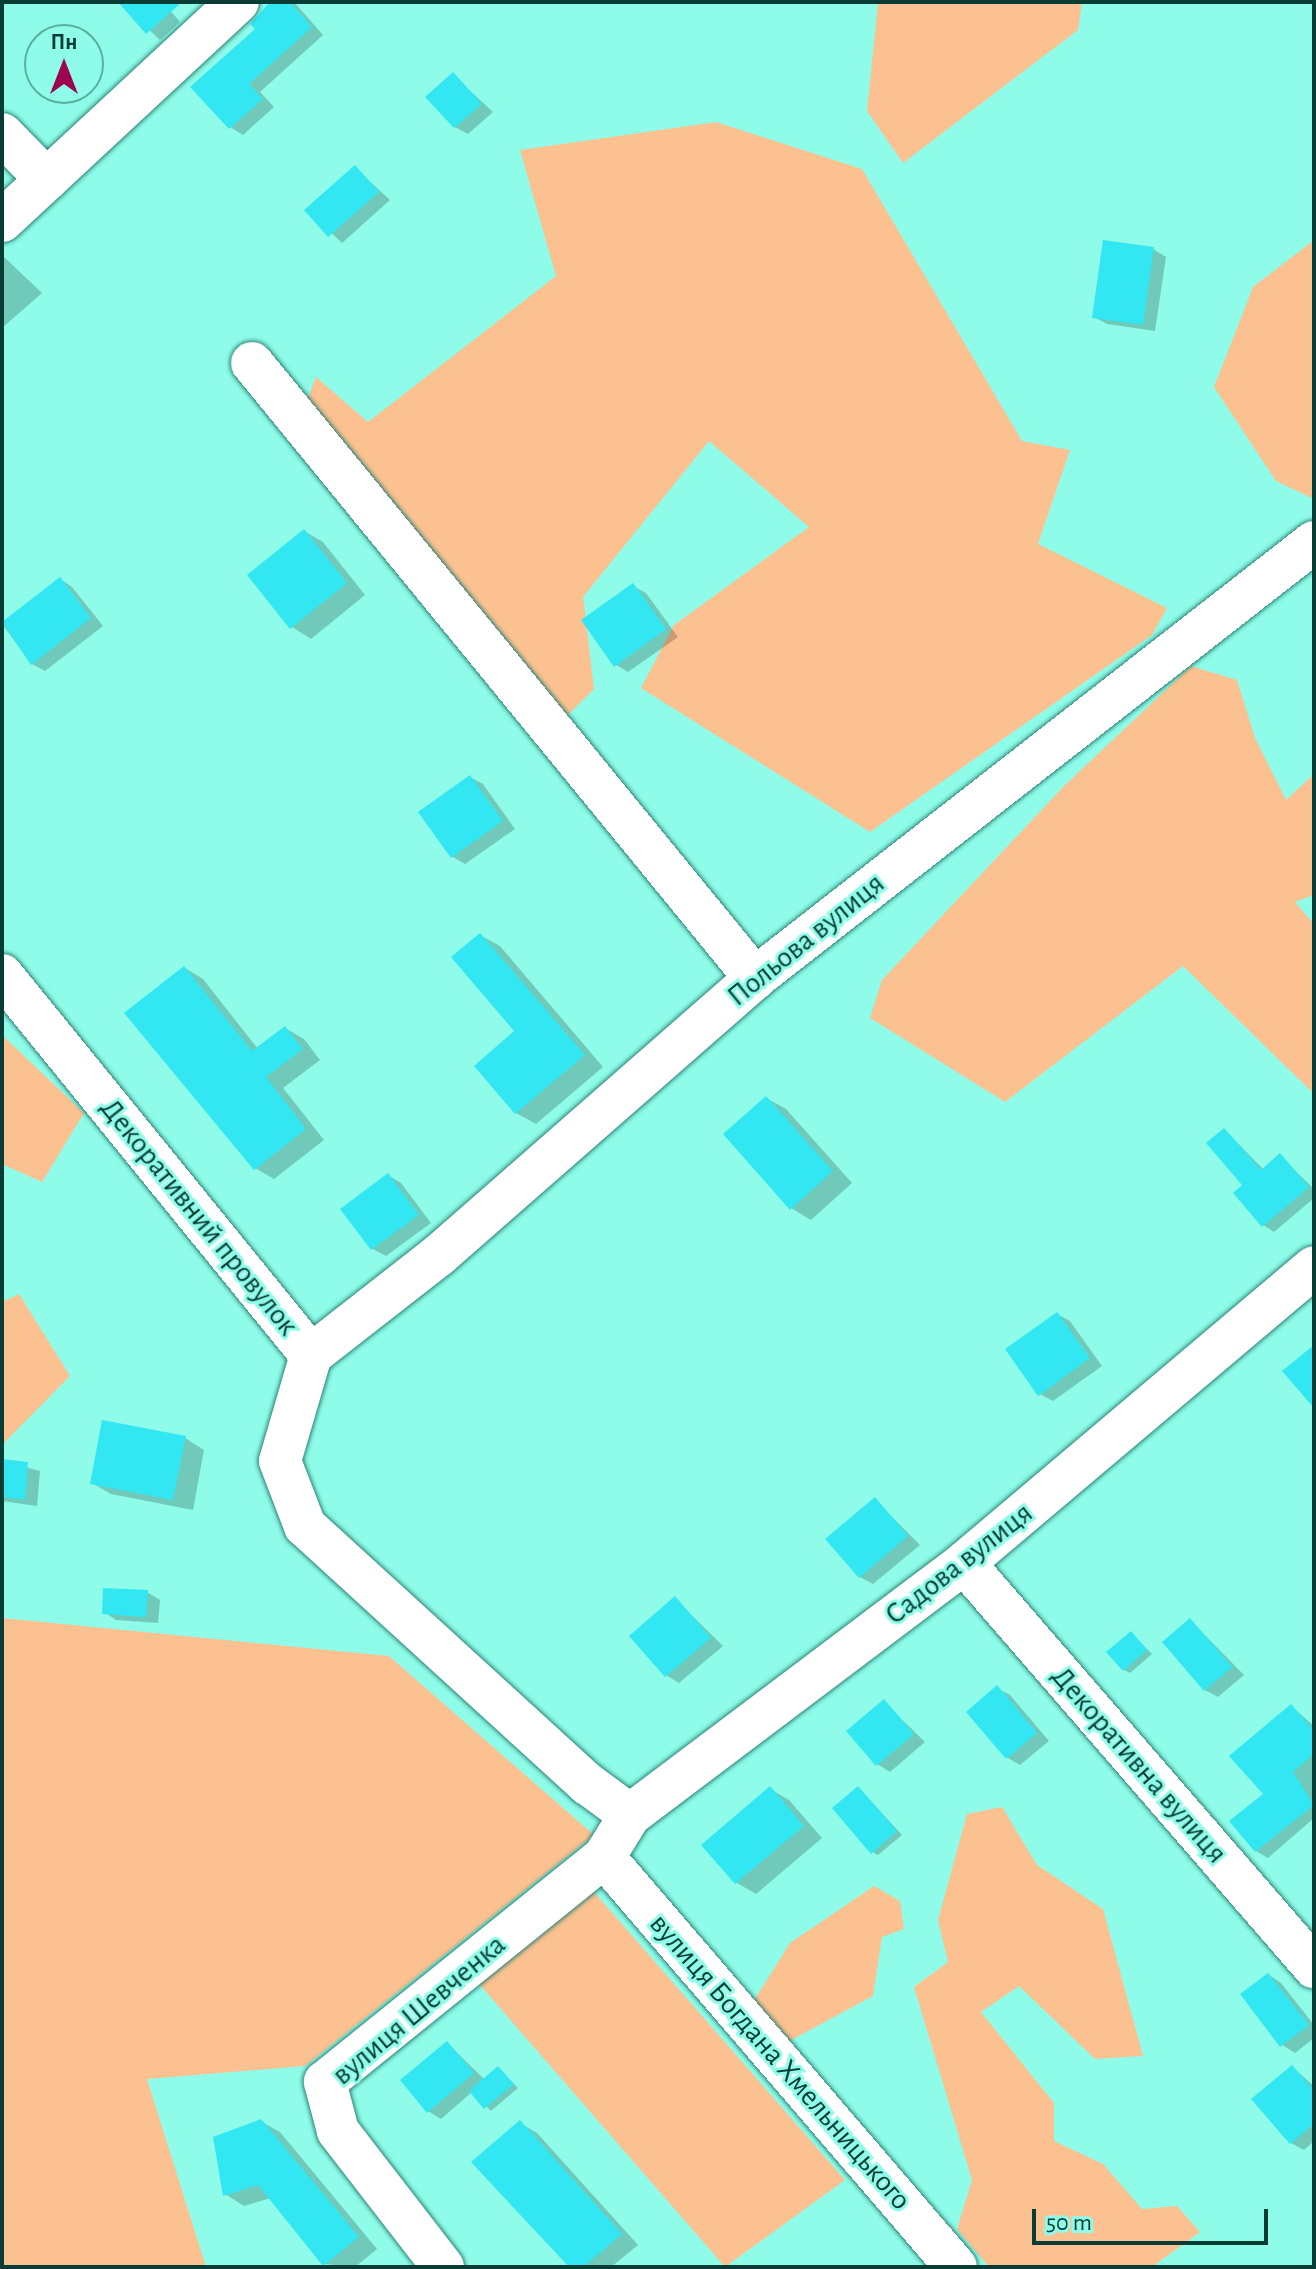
<!DOCTYPE html>
<html>
<head>
<meta charset="utf-8">
<style>
	body { margin:0 }
	#map { position:relative; width:1316px; height:2269px; overflow:hidden; background:#8efce9; font-family:"Alegreya Sans",sans-serif }
	div>[style] { position:absolute }
	.green>* { inset:0; background:#fcc190 }
	.shadow>* { inset:0; background:#0003 }
	.building>* { inset:0; background:#32e7f2 }
	.roads { filter:drop-shadow(0 0 2px #2c8376) drop-shadow(0 0 2px #2c8376) }
	.minor>* { height:42px; margin:-21px; padding:0 21px; transform-origin:21px; border-radius:21px; background:#fff }
	span { translate:-50% -50%; white-space:nowrap; text-align:center; line-height:1.15; -webkit-text-stroke:6px #8efce9; paint-order:stroke }
	.street-label { font-size:30px; color:#093c35 }
	.frame { position:absolute; inset:0; border:4px solid #093c35; pointer-events:none }
	.north { position:absolute; left:24px; top:24px; width:80px; height:80px; box-sizing:border-box; background:#8efce9; border:2px solid #59afa1; border-radius:50%; rotate:0deg; font-size:22px; font-weight:700; line-height:32px; text-align:center; color:#093c35 }
	.north::after { content:''; display:block; margin:auto; width:28px; height:36px; background:#9d0550; clip-path:polygon(50% 0,100% 100%,50% 72%,0 100%) }
	.scale { position:absolute; left:1032px; top:2209px; width:236px; height:36px; box-sizing:border-box; border:4px solid #093c35; border-top:0; padding-left:10px; font-size:24px; line-height:28px; white-space:nowrap; color:#093c35; -webkit-text-stroke:6px #8efce9; paint-order:stroke }
</style>
</head>
<body>
<div id="map">
	<div class="green">
		<div style="clip-path:polygon(878px 2px,1082px 2px,1078px 30px,903px 163px,867px 111px)"></div>
		<div style="clip-path:polygon(716px 122px,862px 169px,1022px 441px,1070px 450px,1038px 544px,1167px 608px,1152px 635px,870px 832px,641px 688px,674px 625px,809px 527px,709px 441px,583px 597px,594px 689px,561px 722px,305px 406px,316px 377px,368px 422px,556px 276px,520px 150px)"></div>
		<div style="clip-path:polygon(1314px 240px,1314px 499px,1276px 481px,1214px 387px,1253px 287px)"></div>
		<div style="clip-path:polygon(1191px 666px,1237px 680px,1255px 738px,1286px 800px,1314px 774px,1314px 895px,1295px 902px,1314px 924px,1314px 1094px,1183px 966px,1005px 1102px,870px 1018px,882px 980px,1064px 786px)"></div>
		<div style="clip-path:polygon(2px 1035px,84px 1113px,42px 1182px,2px 1164px)"></div>
		<div style="clip-path:polygon(19px 1294px,70px 1376px,2px 1445px,2px 1302px)"></div>
		<div style="clip-path:polygon(2px 1618px,389px 1656px,594px 1835px,305px 2066px,147px 2079px,206px 2267px,2px 2267px)"></div>
		<div style="clip-path:polygon(1002px 1807px,1037px 1865px,1103px 1909px,1143px 2056px,1095px 2059px,1019px 1986px,981px 2012px,1054px 2103px,1054px 2141px,1103px 2164px,1142px 2209px,1177px 2206px,1200px 2232px,1152px 2267px,989px 2267px,957px 2229px,972px 2180px,914px 1987px,948px 1962px,938px 1920px,967px 1814px)"></div>
		<div style="clip-path:polygon(588px 1885px,845px 2180px,725px 2267px,473px 1977px)"></div>
		<div style="clip-path:polygon(874px 1886px,900px 1901px,904px 1929px,882px 1937px,873px 1996px,782px 2045px,753px 2002px,790px 1943px)"></div>
	</div>
	<div class="shadow">
		<div style="clip-path:polygon(120px 2px,163px 2px,180px 22px,160px 40px)"></div>
		<div style="clip-path:polygon(274px 2px,294px 2px,323px 35px,260px 92px,274px 107px,243px 135px,230px 127px,258px 29px)"></div>
		<div style="clip-path:polygon(453px 75px,493px 112px,468px 134px,455px 127px)"></div>
		<div style="clip-path:polygon(355px 168px,390px 200px,342px 243px,307px 210px)"></div>
		<div style="clip-path:polygon(1153px 249px,1166px 257px,1155px 331px,1107px 324px,1094px 317px)"></div>
		<div style="clip-path:polygon(2px 255px,42px 293px,2px 328px)"></div>
		<div style="clip-path:polygon(304px 531px,323px 542px,365px 595px,311px 639px,292px 627px)"></div>
		<div style="clip-path:polygon(60px 579px,72px 587px,103px 626px,45px 671px,32px 664px,2px 624px)"></div>
		<div style="clip-path:polygon(633px 586px,646px 593px,678px 637px,628px 672px,616px 665px)"></div>
		<div style="clip-path:polygon(470px 777px,483px 784px,515px 829px,465px 864px,453px 857px,421px 813px)"></div>
		<div style="clip-path:polygon(480px 935px,500px 946px,603px 1067px,536px 1124px,516px 1113px,517px 1031px)"></div>
		<div style="clip-path:polygon(185px 968px,203px 979px,258px 1049px,285px 1028px,304px 1039px,320px 1060px,283px 1088px,324px 1140px,274px 1179px,255px 1168px)"></div>
		<div style="clip-path:polygon(766px 1098px,786px 1109px,852px 1183px,811px 1220px,791px 1208px)"></div>
		<div style="clip-path:polygon(1225px 1130px,1264px 1170px,1280px 1156px,1314px 1189px,1314px 1198px,1274px 1232px,1263px 1225px)"></div>
		<div style="clip-path:polygon(388px 1175px,401px 1183px,431px 1223px,386px 1256px,373px 1249px,343px 1209px)"></div>
		<div style="clip-path:polygon(1057px 1314px,1070px 1321px,1102px 1366px,1053px 1401px,1040px 1394px)"></div>
		<div style="clip-path:polygon(185px 1438px,204px 1450px,193px 1510px,111px 1494px,92px 1483px)"></div>
		<div style="clip-path:polygon(2px 1461px,40px 1471px,37px 1506px,2px 1501px)"></div>
		<div style="clip-path:polygon(875px 1500px,920px 1545px,873px 1584px,860px 1577px)"></div>
		<div style="clip-path:polygon(147px 1592px,160px 1600px,158px 1623px,116px 1620px,104px 1612px)"></div>
		<div style="clip-path:polygon(675px 1599px,723px 1646px,679px 1683px,666px 1675px)"></div>
		<div style="clip-path:polygon(1190px 1620px,1244px 1675px,1218px 1697px,1205px 1690px)"></div>
		<div style="clip-path:polygon(1131px 1633px,1152px 1654px,1130px 1673px,1124px 1670px)"></div>
		<div style="clip-path:polygon(997px 1688px,1010px 1695px,1049px 1741px,1020px 1765px,1008px 1758px)"></div>
		<div style="clip-path:polygon(884px 1702px,925px 1742px,890px 1772px,877px 1764px)"></div>
		<div style="clip-path:polygon(1291px 1706px,1314px 1726px,1314px 1818px,1268px 1858px,1256px 1851px,1265px 1795px)"></div>
		<div style="clip-path:polygon(859px 1788px,902px 1835px,878px 1855px,872px 1852px)"></div>
		<div style="clip-path:polygon(770px 1789px,789px 1800px,822px 1838px,756px 1894px,737px 1883px,704px 1845px)"></div>
		<div style="clip-path:polygon(1269px 1975px,1281px 1983px,1314px 2025px,1314px 2038px,1295px 2053px,1282px 2045px)"></div>
		<div style="clip-path:polygon(447px 2043px,485px 2080px,499px 2069px,518px 2088px,491px 2111px,472px 2092px,441px 2119px,428px 2111px)"></div>
		<div style="clip-path:polygon(1292px 2067px,1314px 2086px,1314px 2141px,1304px 2150px,1291px 2143px)"></div>
		<div style="clip-path:polygon(260px 2121px,280px 2132px,377px 2249px,355px 2267px,325px 2264px,271px 2198px,244px 2206px,225px 2194px)"></div>
		<div style="clip-path:polygon(520px 2123px,537px 2133px,638px 2245px,611px 2267px,572px 2267px)"></div>
	</div>
	<div class="building">
		<div style="clip-path:polygon(118px 2px,182px 2px,146px 34px)"></div>
		<div style="clip-path:polygon(270px 2px,290px 2px,312px 27px,249px 84px,263px 99px,229px 129px,190px 87px,255px 29px,250px 24px)"></div>
		<div style="clip-path:polygon(453px 72px,482px 104px,454px 128px,425px 97px)"></div>
		<div style="clip-path:polygon(355px 165px,379px 192px,328px 237px,304px 210px)"></div>
		<div style="clip-path:polygon(1103px 240px,1154px 247px,1143px 325px,1092px 318px)"></div>
		<div style="clip-path:polygon(304px 529px,347px 583px,290px 629px,247px 575px)"></div>
		<div style="clip-path:polygon(60px 577px,91px 618px,31px 665px,2px 622px)"></div>
		<div style="clip-path:polygon(633px 583px,666px 629px,614px 667px,581px 620px)"></div>
		<div style="clip-path:polygon(470px 775px,503px 821px,451px 858px,418px 812px)"></div>
		<div style="clip-path:polygon(480px 933px,585px 1055px,515px 1114px,474px 1066px,514px 1031px,451px 957px)"></div>
		<div style="clip-path:polygon(184px 966px,252px 1051px,285px 1026px,303px 1049px,266px 1077px,306px 1129px,254px 1170px,124px 1013px)"></div>
		<div style="clip-path:polygon(766px 1096px,833px 1171px,790px 1210px,723px 1134px)"></div>
		<div style="clip-path:polygon(1224px 1128px,1261px 1170px,1280px 1153px,1309px 1187px,1262px 1227px,1233px 1193px,1242px 1185px,1206px 1143px)"></div>
		<div style="clip-path:polygon(388px 1173px,419px 1215px,371px 1250px,340px 1209px)"></div>
		<div style="clip-path:polygon(1057px 1312px,1090px 1358px,1038px 1396px,1005px 1349px)"></div>
		<div style="clip-path:polygon(1314px 1345px,1314px 1408px,1282px 1371px)"></div>
		<div style="clip-path:polygon(102px 1420px,186px 1436px,173px 1500px,90px 1484px)"></div>
		<div style="clip-path:polygon(2px 1459px,28px 1462px,25px 1500px,2px 1497px)"></div>
		<div style="clip-path:polygon(875px 1497px,908px 1536px,859px 1578px,825px 1539px)"></div>
		<div style="clip-path:polygon(103px 1588px,148px 1590px,146px 1617px,102px 1614px)"></div>
		<div style="clip-path:polygon(675px 1596px,711px 1638px,665px 1677px,629px 1636px)"></div>
		<div style="clip-path:polygon(1190px 1618px,1232px 1667px,1204px 1691px,1162px 1642px)"></div>
		<div style="clip-path:polygon(1131px 1631px,1147px 1650px,1123px 1671px,1106px 1652px)"></div>
		<div style="clip-path:polygon(997px 1685px,1037px 1733px,1006px 1759px,966px 1712px)"></div>
		<div style="clip-path:polygon(884px 1699px,914px 1734px,876px 1766px,846px 1731px)"></div>
		<div style="clip-path:polygon(1291px 1704px,1314px 1731px,1314px 1754px,1293px 1772px,1314px 1805px,1255px 1852px,1229px 1821px,1263px 1794px,1229px 1756px)"></div>
		<div style="clip-path:polygon(770px 1786px,804px 1826px,735px 1884px,701px 1845px)"></div>
		<div style="clip-path:polygon(858px 1786px,897px 1831px,871px 1854px,832px 1808px)"></div>
		<div style="clip-path:polygon(1268px 1973px,1309px 2025px,1280px 2047px,1240px 1994px)"></div>
		<div style="clip-path:polygon(447px 2041px,474px 2073px,427px 2113px,400px 2080px)"></div>
		<div style="clip-path:polygon(1292px 2065px,1314px 2091px,1314px 2124px,1290px 2144px,1251px 2099px)"></div>
		<div style="clip-path:polygon(498px 2066px,514px 2084px,484px 2109px,469px 2091px)"></div>
		<div style="clip-path:polygon(261px 2119px,359px 2237px,323px 2266px,258px 2185px,223px 2196px,213px 2137px)"></div>
		<div style="clip-path:polygon(520px 2120px,622px 2234px,583px 2267px,569px 2267px,471px 2162px)"></div>
	</div>
	<div class="roads">
		<div class="minor">
			<div style="left:2px;top:134px;width:64px;rotate:45.6deg"></div>
			<div style="left:2px;top:221px;width:322px;rotate:-42.9deg"></div>
			<div style="left:252px;top:363px;width:795px;rotate:50.72deg"></div>
			<div style="left:2px;top:975px;width:490px;rotate:50.9deg"></div>
			<div style="left:311px;top:1355px;width:110px;rotate:106.3deg"></div>
			<div style="left:280px;top:1461px;width:70px;rotate:69deg"></div>
			<div style="left:305px;top:1526px;width:383px;rotate:42.4deg"></div>
			<div style="left:588px;top:1784px;width:52px;rotate:36.4deg"></div>
			<div style="left:311px;top:1355px;width:162px;rotate:-38deg"></div>
			<div style="left:439px;top:1255px;width:420px;rotate:-41.2deg"></div>
			<div style="left:755px;top:978px;width:709px;rotate:-37.95deg"></div>
			<div style="left:964px;top:1563px;width:535px;rotate:49.1deg"></div>
			<div style="left:604px;top:1857px;width:540px;rotate:49.35deg"></div>
			<div style="left:443px;top:2267px;width:172px;rotate:-127.7deg"></div>
			<div style="left:338px;top:2131px;width:51px;rotate:-104.9deg"></div>
			<div style="left:325px;top:2082px;width:358px;rotate:-38.9deg"></div>
			<div style="left:604px;top:1857px;width:49px;rotate:-58.2deg"></div>
			<div style="left:630px;top:1815px;width:418px;rotate:-37deg"></div>
			<div style="left:964px;top:1563px;width:458px;rotate:-40.2deg"></div>
		</div>
	</div>
	<div class="street-label">
		<span style="left:806px;top:940px;rotate:-39deg">Польова вулиця</span>
		<span style="left:199px;top:1217px;rotate:51deg">Декоративний провулок</span>
		<span style="left:959px;top:1564px;rotate:-38deg">Садова вулиця</span>
		<span style="left:1139px;top:1765px;rotate:49deg">Декоративна вулиця</span>
		<span style="left:419px;top:2010px;rotate:-40deg">вулиця Шевченка</span>
		<span style="left:780px;top:2062px;rotate:49deg">вулиця Богдана Хмельницького</span>
	</div>
	<div class="frame"></div>
	<div class="north">Пн</div>
	<div class="scale">50 m</div>
</div>
</body>
</html>
